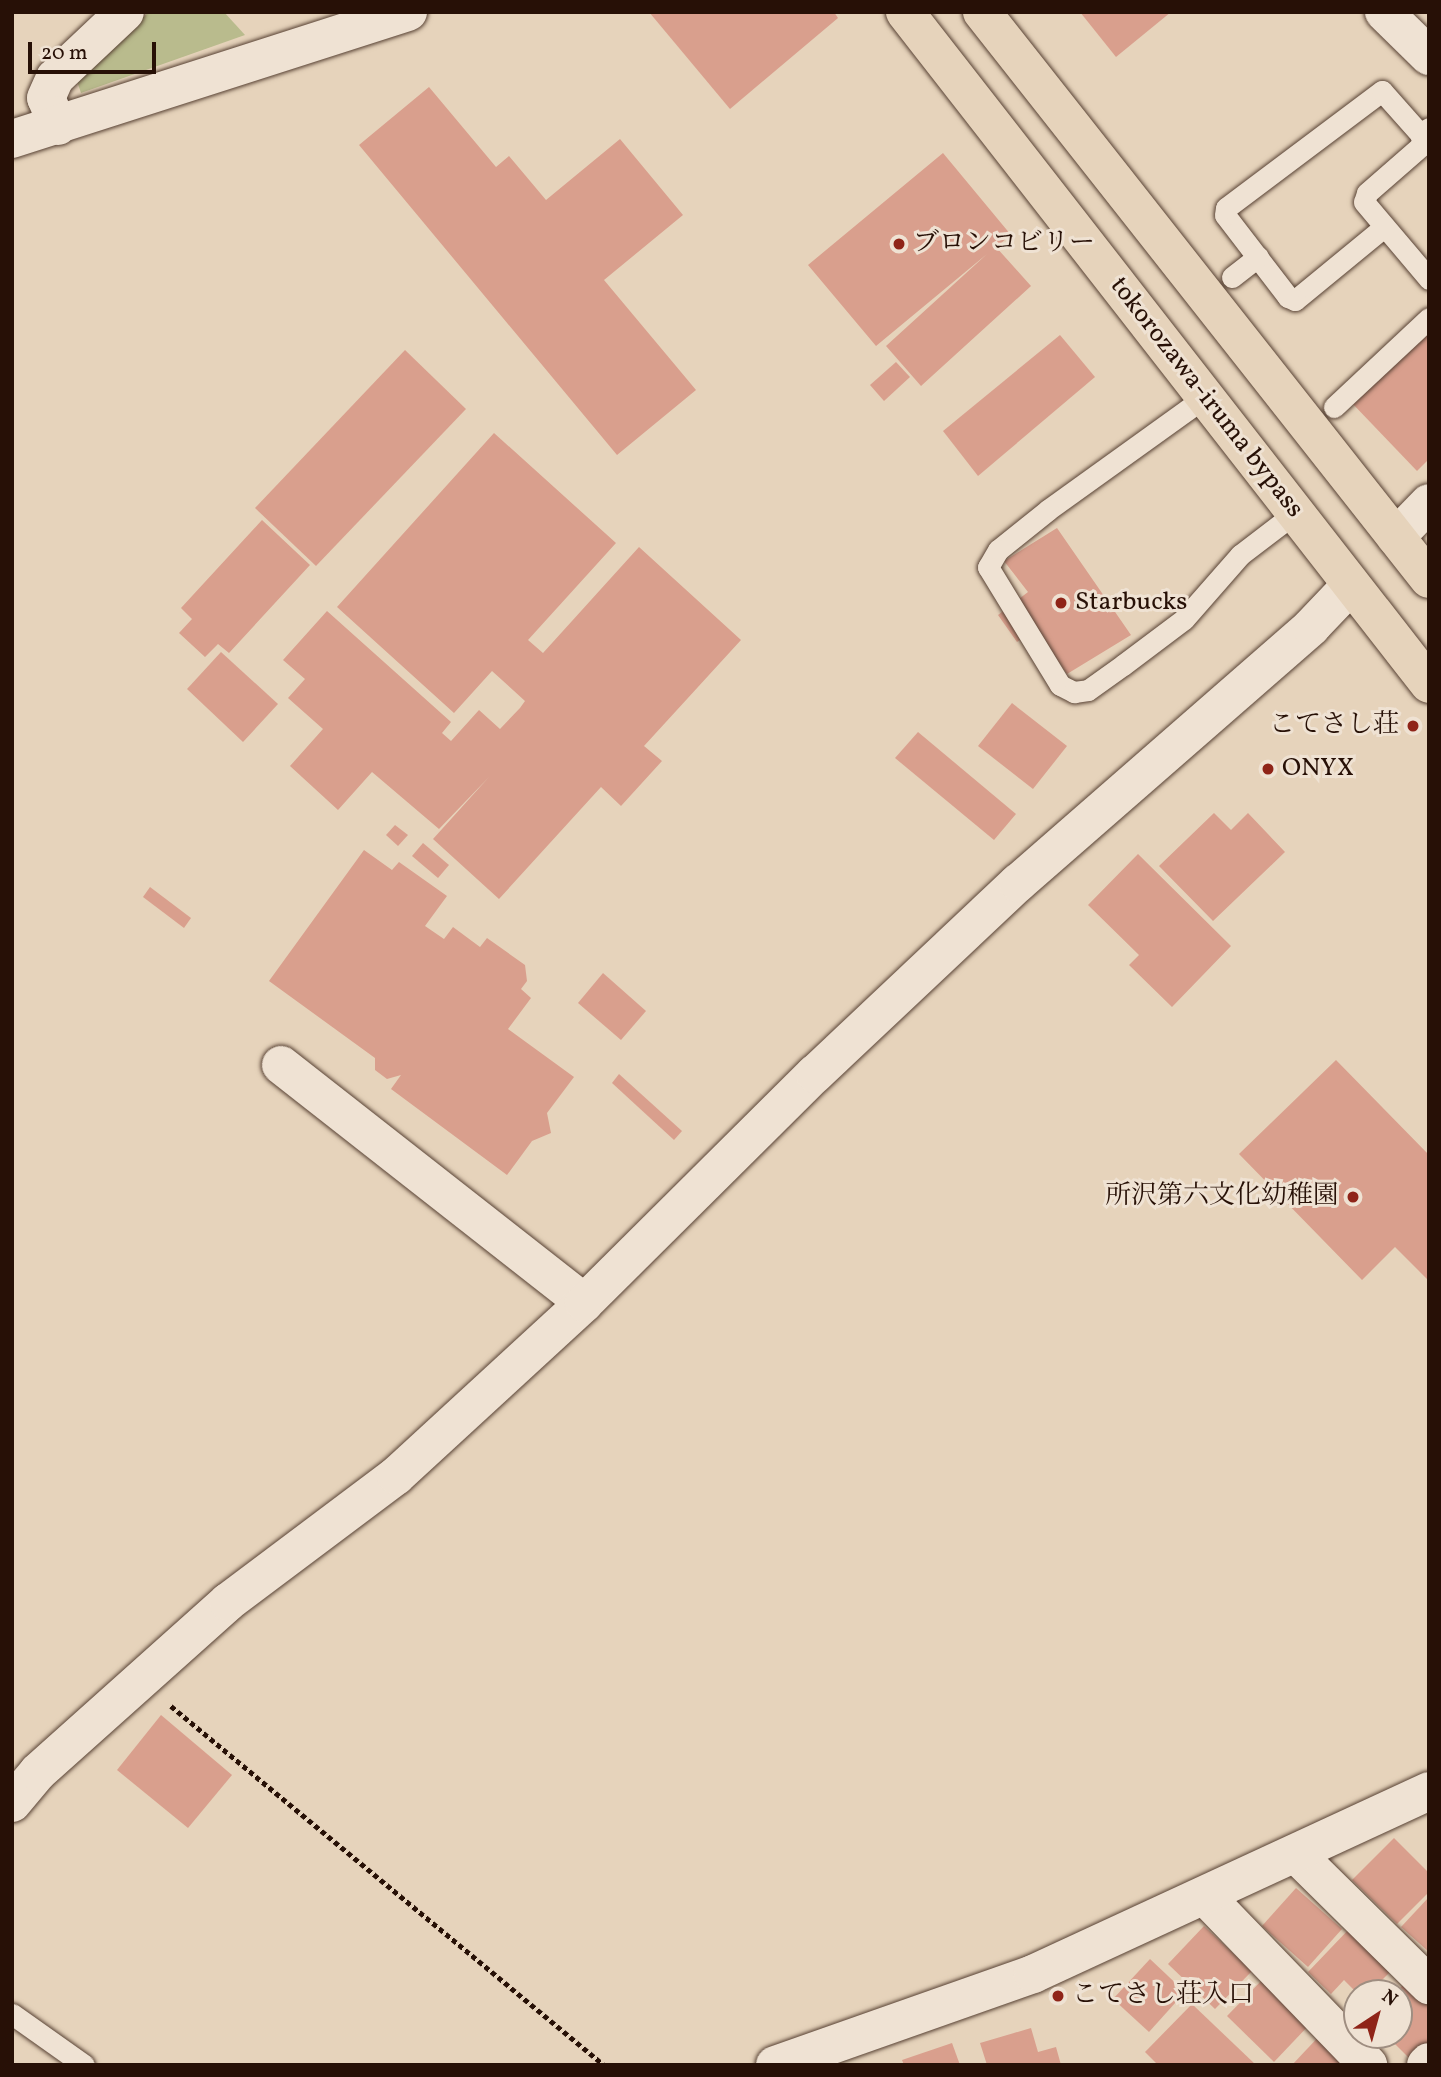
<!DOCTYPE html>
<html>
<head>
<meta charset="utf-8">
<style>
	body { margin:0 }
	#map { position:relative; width:1441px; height:2077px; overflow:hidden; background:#e6d3bb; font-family:Vollkorn,"Noto Serif JP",serif }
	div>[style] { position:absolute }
	.green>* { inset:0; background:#b9bb8d }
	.building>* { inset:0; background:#d99f8d }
	.path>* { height:4.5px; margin-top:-2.25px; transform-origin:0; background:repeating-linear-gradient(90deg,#271006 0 5px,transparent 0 8.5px) }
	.roads { filter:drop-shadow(0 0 2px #574133) drop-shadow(0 0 2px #574133) }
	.lane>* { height:21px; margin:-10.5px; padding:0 10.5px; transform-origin:10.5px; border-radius:10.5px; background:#efe2d3 }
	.street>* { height:38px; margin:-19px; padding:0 19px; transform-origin:19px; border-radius:19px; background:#efe2d3 }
	.secondary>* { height:38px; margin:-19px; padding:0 19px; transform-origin:19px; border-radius:19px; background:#efe2d3 }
	.highway>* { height:38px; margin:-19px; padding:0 19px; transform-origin:19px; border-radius:19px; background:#e6d3bb }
	.dots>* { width:19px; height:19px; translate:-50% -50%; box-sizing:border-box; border:4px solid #efe2d3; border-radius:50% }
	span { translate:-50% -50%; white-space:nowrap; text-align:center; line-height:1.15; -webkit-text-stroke:6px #efe2d3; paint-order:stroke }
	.poi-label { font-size:26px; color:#271006 }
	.left { translate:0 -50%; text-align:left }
	.right { translate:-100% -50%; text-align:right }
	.street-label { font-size:26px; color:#271006 }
	.frame { position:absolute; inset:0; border:14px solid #271006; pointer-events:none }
	.north { position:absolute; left:1343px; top:1979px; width:70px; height:70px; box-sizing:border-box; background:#efe2d3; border:2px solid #9f8e81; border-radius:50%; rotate:36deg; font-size:19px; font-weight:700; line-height:28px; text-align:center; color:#271006 }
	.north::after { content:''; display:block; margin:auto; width:24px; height:32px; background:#8f2418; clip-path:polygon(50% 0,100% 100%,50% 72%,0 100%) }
	.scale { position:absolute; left:28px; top:42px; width:128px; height:32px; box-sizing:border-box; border:4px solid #271006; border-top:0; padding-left:9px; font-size:21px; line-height:24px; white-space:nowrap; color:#271006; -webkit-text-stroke:5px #efe2d3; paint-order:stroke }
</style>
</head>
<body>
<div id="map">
	<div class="green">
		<div style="clip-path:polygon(149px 12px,224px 12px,245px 35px,81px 93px,76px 78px)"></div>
	</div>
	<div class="building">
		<div style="clip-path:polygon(649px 12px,834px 12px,838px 18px,730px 109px)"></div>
		<div style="clip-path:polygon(1080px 12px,1171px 12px,1116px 57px)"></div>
		<div style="clip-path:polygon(429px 87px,496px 167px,509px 156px,546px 200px,620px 139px,683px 215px,604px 280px,696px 390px,617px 455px,359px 145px)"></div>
		<div style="clip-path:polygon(943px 153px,1011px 235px,996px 247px,1031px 286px,921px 386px,886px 346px,987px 254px,876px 346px,808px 265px)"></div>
		<div style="clip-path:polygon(1429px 325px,1429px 459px,1417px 471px,1350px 401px)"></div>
		<div style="clip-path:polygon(1060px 335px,1095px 377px,978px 476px,943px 431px)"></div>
		<div style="clip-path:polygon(405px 350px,466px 409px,316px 566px,255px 508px)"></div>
		<div style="clip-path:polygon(896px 362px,910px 377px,884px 401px,870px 385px)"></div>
		<div style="clip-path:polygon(494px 433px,616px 543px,528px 640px,543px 653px,639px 547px,741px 640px,644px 746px,662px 761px,621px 806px,601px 787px,499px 899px,433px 839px,489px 777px,439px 829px,372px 772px,338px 810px,290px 766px,323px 729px,288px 698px,305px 679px,283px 660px,327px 611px,451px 722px,442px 733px,451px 741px,479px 710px,500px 729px,520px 708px,525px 701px,492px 671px,454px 713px,337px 607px)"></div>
		<div style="clip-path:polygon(262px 520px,310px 565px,229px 653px,218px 644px,205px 657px,179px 633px,192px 619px,181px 608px)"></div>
		<div style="clip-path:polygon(1057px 528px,1131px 635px,1067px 674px,1036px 629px,1017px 642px,998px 615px,1028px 592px,1004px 561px)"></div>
		<div style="clip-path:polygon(221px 652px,278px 704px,243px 742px,187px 689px)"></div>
		<div style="clip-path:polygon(1012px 703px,1067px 746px,1033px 789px,978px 746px)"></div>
		<div style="clip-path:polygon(918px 732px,1016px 814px,994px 840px,895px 758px)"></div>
		<div style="clip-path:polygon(1214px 813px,1231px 830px,1248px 813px,1285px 852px,1213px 921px,1159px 866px)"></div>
		<div style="clip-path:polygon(395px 825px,408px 835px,398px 846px,386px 835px)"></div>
		<div style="clip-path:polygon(423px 843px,449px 865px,438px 878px,412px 856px)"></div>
		<div style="clip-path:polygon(364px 850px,392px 870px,399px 862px,447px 896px,425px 926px,444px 939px,453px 927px,480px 947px,487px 938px,525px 965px,527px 981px,521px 989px,531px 998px,508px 1029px,574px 1077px,547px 1113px,551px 1133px,532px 1141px,507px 1175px,391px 1089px,401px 1075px,387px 1079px,375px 1070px,375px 1058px,269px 981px)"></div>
		<div style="clip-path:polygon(1138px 854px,1231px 946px,1172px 1007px,1129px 965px,1139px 955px,1088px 905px)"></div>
		<div style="clip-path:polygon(150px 887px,191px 918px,184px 928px,143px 897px)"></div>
		<div style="clip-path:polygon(603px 973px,646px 1011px,621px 1040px,578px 1003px)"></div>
		<div style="clip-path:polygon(1336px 1060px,1429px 1155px,1429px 1281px,1395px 1247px,1362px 1280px,1239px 1154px)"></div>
		<div style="clip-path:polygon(619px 1074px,682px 1131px,674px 1140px,612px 1083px)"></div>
		<div style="clip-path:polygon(161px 1715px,232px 1775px,188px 1828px,117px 1770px)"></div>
		<div style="clip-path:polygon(1394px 1838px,1429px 1873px,1429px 1892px,1397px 1924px,1352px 1880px)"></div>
		<div style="clip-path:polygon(1296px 1888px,1342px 1929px,1308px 1967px,1262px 1926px)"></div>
		<div style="clip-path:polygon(1429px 1897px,1429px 1952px,1401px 1927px)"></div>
		<div style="clip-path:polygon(1204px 1926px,1252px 1971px,1215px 2009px,1168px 1964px)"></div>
		<div style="clip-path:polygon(1350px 1928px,1393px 1969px,1369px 1993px,1357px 1993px,1344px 1980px,1331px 1994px,1308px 1972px)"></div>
		<div style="clip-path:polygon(1150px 1959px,1185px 1992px,1149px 2032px,1113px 1999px)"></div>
		<div style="clip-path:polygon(1264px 1978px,1311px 2023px,1274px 2062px,1227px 2016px)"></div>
		<div style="clip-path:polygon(1407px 1981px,1429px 2003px,1429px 2043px,1411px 2060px,1386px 2035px,1399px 2035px,1399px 1993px,1395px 1993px)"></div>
		<div style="clip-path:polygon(1192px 2004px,1256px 2065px,1158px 2065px,1145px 2052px)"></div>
		<div style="clip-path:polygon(1031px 2028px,1038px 2052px,1056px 2047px,1061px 2065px,987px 2065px,980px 2043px)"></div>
		<div style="clip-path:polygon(1323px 2032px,1358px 2065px,1292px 2065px)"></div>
		<div style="clip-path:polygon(952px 2043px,960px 2065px,904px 2065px,902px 2060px)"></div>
	</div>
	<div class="path">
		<div style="left:171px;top:1706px;width:562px;rotate:39.66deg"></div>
	</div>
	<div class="roads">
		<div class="lane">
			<div style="left:1429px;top:128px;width:11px;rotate:139deg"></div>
			<div style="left:1421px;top:135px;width:10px;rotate:84deg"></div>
			<div style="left:1422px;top:145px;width:73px;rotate:138.9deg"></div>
			<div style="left:1367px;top:193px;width:9px;rotate:108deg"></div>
			<div style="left:1364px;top:202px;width:101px;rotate:49.8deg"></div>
			<div style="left:1384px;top:227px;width:115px;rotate:140.6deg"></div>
			<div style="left:1295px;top:300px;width:8px;rotate:-157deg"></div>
			<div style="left:1288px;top:297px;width:103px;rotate:-127.5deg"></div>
			<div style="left:1225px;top:215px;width:7px;rotate:-82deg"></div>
			<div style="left:1226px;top:208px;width:195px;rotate:-36.9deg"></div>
			<div style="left:1382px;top:91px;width:59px;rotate:48.4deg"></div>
			<div style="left:1232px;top:277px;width:33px;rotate:-38deg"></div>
			<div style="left:1205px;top:397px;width:193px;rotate:144.3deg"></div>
			<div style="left:1048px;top:510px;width:64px;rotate:141.3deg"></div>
			<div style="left:998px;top:550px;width:20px;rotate:120deg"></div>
			<div style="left:988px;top:567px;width:138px;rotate:58.6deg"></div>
			<div style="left:1060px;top:685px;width:16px;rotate:27deg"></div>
			<div style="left:1074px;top:692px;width:14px;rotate:-8deg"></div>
			<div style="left:1088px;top:690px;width:43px;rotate:-35.5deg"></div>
			<div style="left:1123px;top:665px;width:76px;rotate:-37deg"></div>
			<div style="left:1184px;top:619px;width:85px;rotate:-48.8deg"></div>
			<div style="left:1240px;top:555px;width:69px;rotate:-37.4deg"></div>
			<div style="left:1334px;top:407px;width:130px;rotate:-43.1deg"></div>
			<div style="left:12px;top:2014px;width:88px;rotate:35.3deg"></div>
		</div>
		<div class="street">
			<div style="left:1384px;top:12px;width:63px;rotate:44.4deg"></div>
			<div style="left:58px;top:126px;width:30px;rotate:-113deg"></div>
			<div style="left:46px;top:98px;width:22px;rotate:-66deg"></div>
			<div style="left:55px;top:78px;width:96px;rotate:-43.3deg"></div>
			<div style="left:12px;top:139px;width:416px;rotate:-17.8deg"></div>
			<div style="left:1396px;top:537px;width:47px;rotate:-45.9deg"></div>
			<div style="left:281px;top:1065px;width:385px;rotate:38.1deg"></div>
			<div style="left:12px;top:1803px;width:40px;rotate:-50deg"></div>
			<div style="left:38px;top:1772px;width:255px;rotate:-41.8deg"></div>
			<div style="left:228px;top:1602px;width:210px;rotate:-36.9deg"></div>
			<div style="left:396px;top:1476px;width:255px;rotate:-42.6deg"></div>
			<div style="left:584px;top:1303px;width:325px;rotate:-44.8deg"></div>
			<div style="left:815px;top:1074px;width:279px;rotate:-43.3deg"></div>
			<div style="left:1018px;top:883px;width:389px;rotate:-41.1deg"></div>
			<div style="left:1311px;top:627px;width:58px;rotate:-46.4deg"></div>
			<div style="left:1296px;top:1854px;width:187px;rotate:44.6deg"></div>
			<div style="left:1205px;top:1896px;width:235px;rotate:46deg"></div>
			<div style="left:1426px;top:2065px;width:4px;rotate:-45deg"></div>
		</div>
		<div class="secondary">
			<div style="left:775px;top:2065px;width:274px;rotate:-19.4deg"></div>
			<div style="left:1033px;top:1974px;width:436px;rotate:-24.8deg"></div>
		</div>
		<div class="highway">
			<div style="left:905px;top:12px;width:852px;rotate:52.05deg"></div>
			<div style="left:982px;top:12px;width:722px;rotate:51.75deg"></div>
		</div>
	</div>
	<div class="dots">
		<div style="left:899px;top:244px;background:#8f2418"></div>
		<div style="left:1061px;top:603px;background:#8f2418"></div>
		<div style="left:1413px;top:726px;background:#8f2418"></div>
		<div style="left:1268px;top:769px;background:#8f2418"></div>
		<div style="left:1353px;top:1197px;background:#8f2418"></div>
		<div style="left:1058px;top:1996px;background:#8f2418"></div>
	</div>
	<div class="poi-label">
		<span class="left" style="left:913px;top:244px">ブロンコビリー</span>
		<span class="left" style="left:1075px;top:603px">Starbucks</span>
		<span class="right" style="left:1399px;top:726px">こてさし荘</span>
		<span class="left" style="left:1282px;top:769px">ONYX</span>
		<span class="right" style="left:1339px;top:1197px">所沢第六文化幼稚園</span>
		<span class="left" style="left:1072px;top:1996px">こてさし荘入口</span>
	</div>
	<div class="street-label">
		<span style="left:1206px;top:398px;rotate:52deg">tokorozawa-iruma bypass</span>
	</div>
	<div class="frame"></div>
	<div class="north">N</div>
	<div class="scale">20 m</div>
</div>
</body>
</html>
